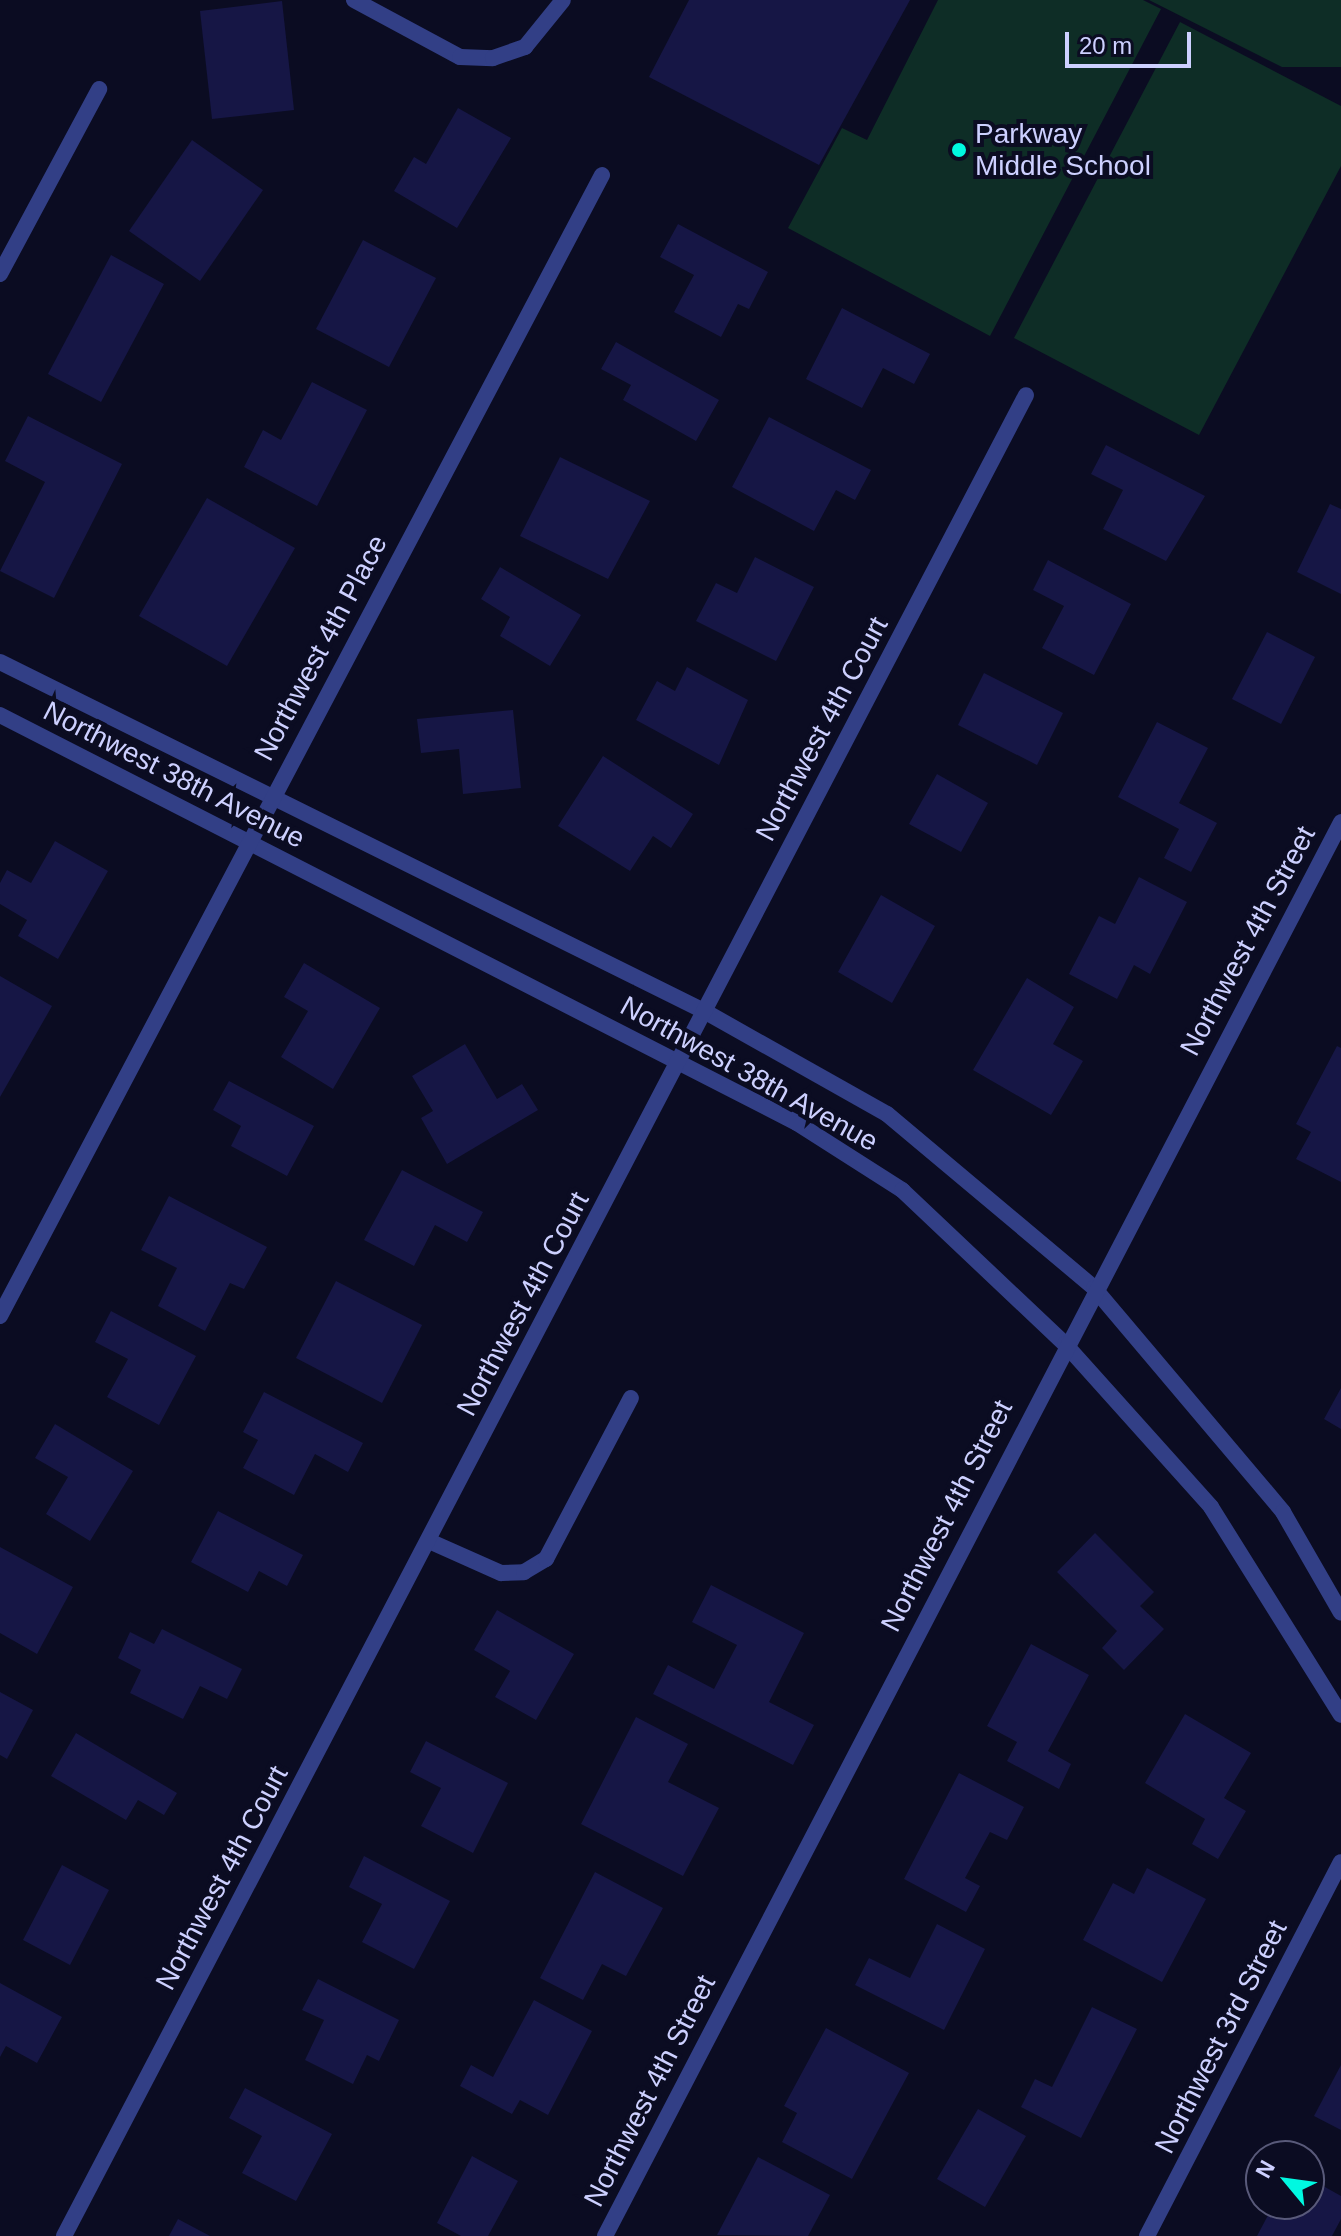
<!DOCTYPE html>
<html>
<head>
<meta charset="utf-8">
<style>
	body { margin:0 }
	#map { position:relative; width:1341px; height:2236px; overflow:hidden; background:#0b0c22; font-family:Helvetica,sans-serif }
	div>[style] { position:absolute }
	.green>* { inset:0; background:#0e2d26 }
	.building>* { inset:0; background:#161645 }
	.lane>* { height:16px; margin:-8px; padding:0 8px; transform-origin:8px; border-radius:8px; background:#323f86 }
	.street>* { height:16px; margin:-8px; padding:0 8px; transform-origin:8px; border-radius:8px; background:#323f86 }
	.dots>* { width:22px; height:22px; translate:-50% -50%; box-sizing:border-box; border:4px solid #0b0c22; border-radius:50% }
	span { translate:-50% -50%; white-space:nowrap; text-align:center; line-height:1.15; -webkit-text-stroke:8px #0b0c22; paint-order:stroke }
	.poi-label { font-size:28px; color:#cdd0ff }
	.left { translate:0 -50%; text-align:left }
	.street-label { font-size:28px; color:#cdd0ff }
	.north { position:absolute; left:1245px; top:2140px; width:80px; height:80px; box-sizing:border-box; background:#0b0c22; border:2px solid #595a7a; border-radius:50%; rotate:299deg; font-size:22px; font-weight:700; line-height:32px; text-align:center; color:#cdd0ff }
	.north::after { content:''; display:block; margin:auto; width:28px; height:36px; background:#00f8e1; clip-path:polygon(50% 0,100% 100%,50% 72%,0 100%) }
	.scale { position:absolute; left:1065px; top:32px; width:126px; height:36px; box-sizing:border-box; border:4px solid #cdd0ff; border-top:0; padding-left:10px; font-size:24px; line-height:28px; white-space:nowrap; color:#cdd0ff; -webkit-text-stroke:6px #0b0c22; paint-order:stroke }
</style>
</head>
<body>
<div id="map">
	<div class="green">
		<div style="clip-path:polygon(938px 0,1143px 0,1161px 9px,990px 336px,788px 228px,842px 128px,867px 140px)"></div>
		<div style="clip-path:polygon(1149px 0,1341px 0,1341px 67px,1282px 67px)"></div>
		<div style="clip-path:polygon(1180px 22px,1341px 106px,1341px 166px,1199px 435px,1014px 338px)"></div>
	</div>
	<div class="building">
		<div style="clip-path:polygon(689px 0,910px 0,819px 165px,649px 77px)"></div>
		<div style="clip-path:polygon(282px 1px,294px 110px,212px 119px,200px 11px)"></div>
		<div style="clip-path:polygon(458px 108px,511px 138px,457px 228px,394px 191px,414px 157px,426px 164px)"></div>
		<div style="clip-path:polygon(192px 140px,263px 190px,200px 281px,129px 231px)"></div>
		<div style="clip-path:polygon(678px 224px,768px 272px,749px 309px,738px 304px,721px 337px,674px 312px,694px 275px,660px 257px)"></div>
		<div style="clip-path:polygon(363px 240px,436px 278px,389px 367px,316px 329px)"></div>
		<div style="clip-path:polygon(111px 255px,164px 284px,101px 402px,48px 374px)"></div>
		<div style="clip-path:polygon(842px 308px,930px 354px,914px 384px,883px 368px,862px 408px,806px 379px)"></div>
		<div style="clip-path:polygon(616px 342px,719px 400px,696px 441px,623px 400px,631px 385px,601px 369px)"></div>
		<div style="clip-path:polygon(312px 382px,367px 410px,317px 506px,244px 467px,263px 430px,281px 440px)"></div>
		<div style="clip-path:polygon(28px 416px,122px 464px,54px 598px,0 571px,45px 482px,5px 461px)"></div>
		<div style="clip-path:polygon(769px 417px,871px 470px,855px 500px,836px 490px,814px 531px,732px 487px)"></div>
		<div style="clip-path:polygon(1106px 445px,1205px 496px,1166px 561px,1103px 529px,1123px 490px,1091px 474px)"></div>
		<div style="clip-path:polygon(560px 457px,650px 501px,608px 579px,520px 536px)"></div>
		<div style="clip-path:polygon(207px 498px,295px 548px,227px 666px,139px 616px)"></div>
		<div style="clip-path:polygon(1330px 504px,1341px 509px,1341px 594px,1297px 572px)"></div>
		<div style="clip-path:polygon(755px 557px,814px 587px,776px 661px,696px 621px,716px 583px,737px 593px)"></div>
		<div style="clip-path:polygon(1048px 560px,1131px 604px,1094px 675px,1042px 648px,1064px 606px,1033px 590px)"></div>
		<div style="clip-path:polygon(500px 567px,581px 615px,550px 666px,500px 636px,510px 617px,481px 599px)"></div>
		<div style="clip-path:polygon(1267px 632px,1315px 657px,1281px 724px,1232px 699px)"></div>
		<div style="clip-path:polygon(687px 667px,748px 700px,719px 765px,636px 720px,657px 681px,675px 691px)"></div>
		<div style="clip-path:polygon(984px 673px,1063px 713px,1037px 765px,958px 725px)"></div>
		<div style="clip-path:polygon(513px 710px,521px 788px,463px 794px,459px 749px,421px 753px,417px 719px)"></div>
		<div style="clip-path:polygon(1157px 722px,1208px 748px,1179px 803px,1217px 823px,1191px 872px,1164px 858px,1179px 829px,1118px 797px)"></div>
		<div style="clip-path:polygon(603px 756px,693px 814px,671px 848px,653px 836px,630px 871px,558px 826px)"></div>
		<div style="clip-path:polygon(937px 774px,988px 803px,961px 852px,909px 824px)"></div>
		<div style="clip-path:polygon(55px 841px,108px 871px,58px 959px,18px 936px,27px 920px,0 904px,0 883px,7px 870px,31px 883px)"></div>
		<div style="clip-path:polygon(1139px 877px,1187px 902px,1150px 974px,1134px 965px,1117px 999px,1069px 974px,1099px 916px,1115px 924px)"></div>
		<div style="clip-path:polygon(881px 895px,935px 926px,892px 1003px,838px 972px)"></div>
		<div style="clip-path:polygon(304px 963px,380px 1008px,333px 1089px,281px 1057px,308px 1011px,284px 997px)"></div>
		<div style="clip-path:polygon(0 976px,52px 1006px,0 1097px)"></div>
		<div style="clip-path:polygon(1027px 978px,1074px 1007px,1053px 1044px,1083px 1061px,1051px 1115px,973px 1070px)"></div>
		<div style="clip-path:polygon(465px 1044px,497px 1099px,522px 1084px,538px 1110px,447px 1164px,421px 1118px,433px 1111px,412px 1076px)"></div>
		<div style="clip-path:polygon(1337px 1046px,1341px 1048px,1341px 1182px,1296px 1159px,1311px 1132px,1296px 1124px)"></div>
		<div style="clip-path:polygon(229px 1081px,314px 1126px,287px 1176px,231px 1146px,241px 1126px,213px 1110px)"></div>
		<div style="clip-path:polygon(402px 1170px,483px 1212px,467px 1242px,435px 1225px,414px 1266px,364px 1240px)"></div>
		<div style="clip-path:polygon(169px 1196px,267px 1247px,244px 1289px,230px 1283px,205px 1331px,158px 1306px,177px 1268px,141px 1250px)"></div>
		<div style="clip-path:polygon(336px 1281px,422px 1325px,382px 1403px,296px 1358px)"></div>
		<div style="clip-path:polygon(111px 1311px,196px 1356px,159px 1425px,107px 1397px,128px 1359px,95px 1342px)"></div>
		<div style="clip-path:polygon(1341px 1388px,1341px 1429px,1324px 1419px)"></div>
		<div style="clip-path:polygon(264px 1392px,363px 1443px,348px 1472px,315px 1454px,294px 1495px,243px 1468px,258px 1440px,243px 1432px)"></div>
		<div style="clip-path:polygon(55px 1424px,133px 1471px,90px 1541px,46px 1514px,68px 1477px,35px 1458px)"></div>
		<div style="clip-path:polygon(218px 1511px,303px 1555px,287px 1586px,259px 1571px,248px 1592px,191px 1562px)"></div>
		<div style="clip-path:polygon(1095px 1533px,1154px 1592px,1140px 1606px,1164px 1629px,1124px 1670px,1102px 1648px,1117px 1631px,1057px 1572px)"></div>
		<div style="clip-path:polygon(0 1547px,73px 1587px,37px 1654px,0 1633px)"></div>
		<div style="clip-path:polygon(711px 1585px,804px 1633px,769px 1702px,814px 1725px,793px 1765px,653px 1694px,668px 1665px,714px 1689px,737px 1645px,692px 1622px)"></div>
		<div style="clip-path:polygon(497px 1610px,574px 1654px,536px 1720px,495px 1697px,510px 1671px,474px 1650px)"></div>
		<div style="clip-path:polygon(162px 1629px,242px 1669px,227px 1699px,200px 1686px,183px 1719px,130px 1693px,141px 1670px,118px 1658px,130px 1632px,154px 1644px)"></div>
		<div style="clip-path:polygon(1031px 1644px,1089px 1675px,1048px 1751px,1071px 1764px,1059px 1789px,1007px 1761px,1017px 1742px,987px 1726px)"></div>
		<div style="clip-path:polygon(0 1692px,33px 1710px,7px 1759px,0 1755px)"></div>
		<div style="clip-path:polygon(1185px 1714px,1251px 1753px,1224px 1798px,1246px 1811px,1218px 1859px,1192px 1844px,1205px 1819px,1145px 1783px)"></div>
		<div style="clip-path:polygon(636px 1717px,688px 1744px,668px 1782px,719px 1808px,683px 1876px,581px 1824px)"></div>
		<div style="clip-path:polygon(76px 1733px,177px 1793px,164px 1815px,138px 1800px,126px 1820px,51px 1776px)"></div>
		<div style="clip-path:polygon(426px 1741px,508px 1783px,473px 1853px,421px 1826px,441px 1788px,410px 1772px)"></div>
		<div style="clip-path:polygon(959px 1773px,1024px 1807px,1007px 1840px,990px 1832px,965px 1878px,980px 1886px,966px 1912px,904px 1879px)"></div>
		<div style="clip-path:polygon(364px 1856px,450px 1901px,414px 1969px,362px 1942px,382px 1904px,349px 1887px)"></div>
		<div style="clip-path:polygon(62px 1865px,109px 1890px,70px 1965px,23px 1940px)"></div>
		<div style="clip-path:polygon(1147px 1868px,1206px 1899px,1162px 1982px,1083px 1940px,1113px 1883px,1134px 1894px)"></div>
		<div style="clip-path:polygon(595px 1872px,663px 1908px,626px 1976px,602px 1964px,583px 2000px,540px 1978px)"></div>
		<div style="clip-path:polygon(937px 1924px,985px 1949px,944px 2030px,855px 1985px,869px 1958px,910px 1978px)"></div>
		<div style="clip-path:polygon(318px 1979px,399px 2020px,379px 2061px,367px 2055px,353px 2084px,305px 2060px,324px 2020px,302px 2010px)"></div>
		<div style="clip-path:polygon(0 1983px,62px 2017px,37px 2063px,6px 2046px,0 2057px)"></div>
		<div style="clip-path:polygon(534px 2000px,592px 2031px,548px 2115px,520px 2100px,512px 2114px,460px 2086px,471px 2065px,493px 2077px)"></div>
		<div style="clip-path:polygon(1092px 2007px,1137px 2029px,1081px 2138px,1021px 2107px,1035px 2079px,1052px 2087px)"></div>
		<div style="clip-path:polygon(826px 2028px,909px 2073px,852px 2179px,782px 2142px,797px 2113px,784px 2106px)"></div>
		<div style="clip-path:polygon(1341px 2065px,1341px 2130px,1314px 2116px)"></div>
		<div style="clip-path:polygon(245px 2088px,332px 2134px,296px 2201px,242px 2173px,262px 2136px,229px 2118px)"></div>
		<div style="clip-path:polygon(978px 2109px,1026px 2136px,985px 2207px,937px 2179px)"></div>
		<div style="clip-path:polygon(472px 2156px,518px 2181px,488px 2236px,461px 2236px,437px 2223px)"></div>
		<div style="clip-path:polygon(758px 2157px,830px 2195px,808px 2236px,717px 2235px)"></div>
		<div style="clip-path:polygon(1309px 2178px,1341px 2196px,1341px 2219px,1332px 2236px,1257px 2236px,1274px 2204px,1309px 2204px)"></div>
		<div style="clip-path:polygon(178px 2219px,210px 2236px,169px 2236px)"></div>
	</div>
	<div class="lane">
		<div style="left:354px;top:0;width:120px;rotate:28.3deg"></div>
		<div style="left:460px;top:57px;width:33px;rotate:2deg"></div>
		<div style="left:493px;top:58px;width:34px;rotate:-19deg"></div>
		<div style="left:525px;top:47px;width:60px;rotate:-51deg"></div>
		<div style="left:429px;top:1541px;width:79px;rotate:24deg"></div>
		<div style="left:501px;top:1573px;width:23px;rotate:-2deg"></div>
		<div style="left:524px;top:1572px;width:26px;rotate:-31deg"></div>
		<div style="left:546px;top:1559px;width:182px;rotate:-62.2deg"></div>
	</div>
	<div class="street">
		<div style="left:0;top:274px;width:210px;rotate:-61.8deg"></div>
		<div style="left:0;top:662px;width:786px;rotate:26.37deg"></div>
		<div style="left:704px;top:1011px;width:210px;rotate:29.4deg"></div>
		<div style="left:887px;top:1114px;width:270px;rotate:40deg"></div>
		<div style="left:1094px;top:1288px;width:293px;rotate:49.8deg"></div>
		<div style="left:1283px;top:1512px;width:116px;rotate:60.1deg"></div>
		<div style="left:0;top:715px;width:895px;rotate:27.11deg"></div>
		<div style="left:797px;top:1123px;width:125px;rotate:32.5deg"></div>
		<div style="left:902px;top:1190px;width:224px;rotate:43.4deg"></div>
		<div style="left:1065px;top:1344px;width:219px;rotate:48.1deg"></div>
		<div style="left:1211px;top:1507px;width:245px;rotate:58deg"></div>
		<div style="left:0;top:1316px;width:1290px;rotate:-62.18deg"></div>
		<div style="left:64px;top:2236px;width:2077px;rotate:-62.41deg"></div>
		<div style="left:605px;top:2236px;width:1594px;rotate:-62.5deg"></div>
		<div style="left:1147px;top:2236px;width:421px;rotate:-62.6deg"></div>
	</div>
	<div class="dots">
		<div style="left:959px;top:150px;background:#00f8e1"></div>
	</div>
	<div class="poi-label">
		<span class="left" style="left:975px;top:150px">Parkway<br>Middle School</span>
	</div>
	<div class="street-label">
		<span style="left:321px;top:648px;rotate:-62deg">Northwest 4th Place</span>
		<span style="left:822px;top:729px;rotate:-62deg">Northwest 4th Court</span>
		<span style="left:174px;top:775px;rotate:27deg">Northwest 38th Avenue</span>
		<span style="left:1248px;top:941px;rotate:-62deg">Northwest 4th Street</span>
		<span style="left:749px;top:1074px;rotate:29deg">Northwest 38th Avenue</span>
		<span style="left:523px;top:1304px;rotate:-62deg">Northwest 4th Court</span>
		<span style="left:947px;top:1516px;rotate:-63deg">Northwest 4th Street</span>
		<span style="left:222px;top:1878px;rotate:-62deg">Northwest 4th Court</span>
		<span style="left:1221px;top:2037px;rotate:-63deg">Northwest 3rd Street</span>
		<span style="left:650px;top:2091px;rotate:-63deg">Northwest 4th Street</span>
	</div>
	<div class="north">N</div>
	<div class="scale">20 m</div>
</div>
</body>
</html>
